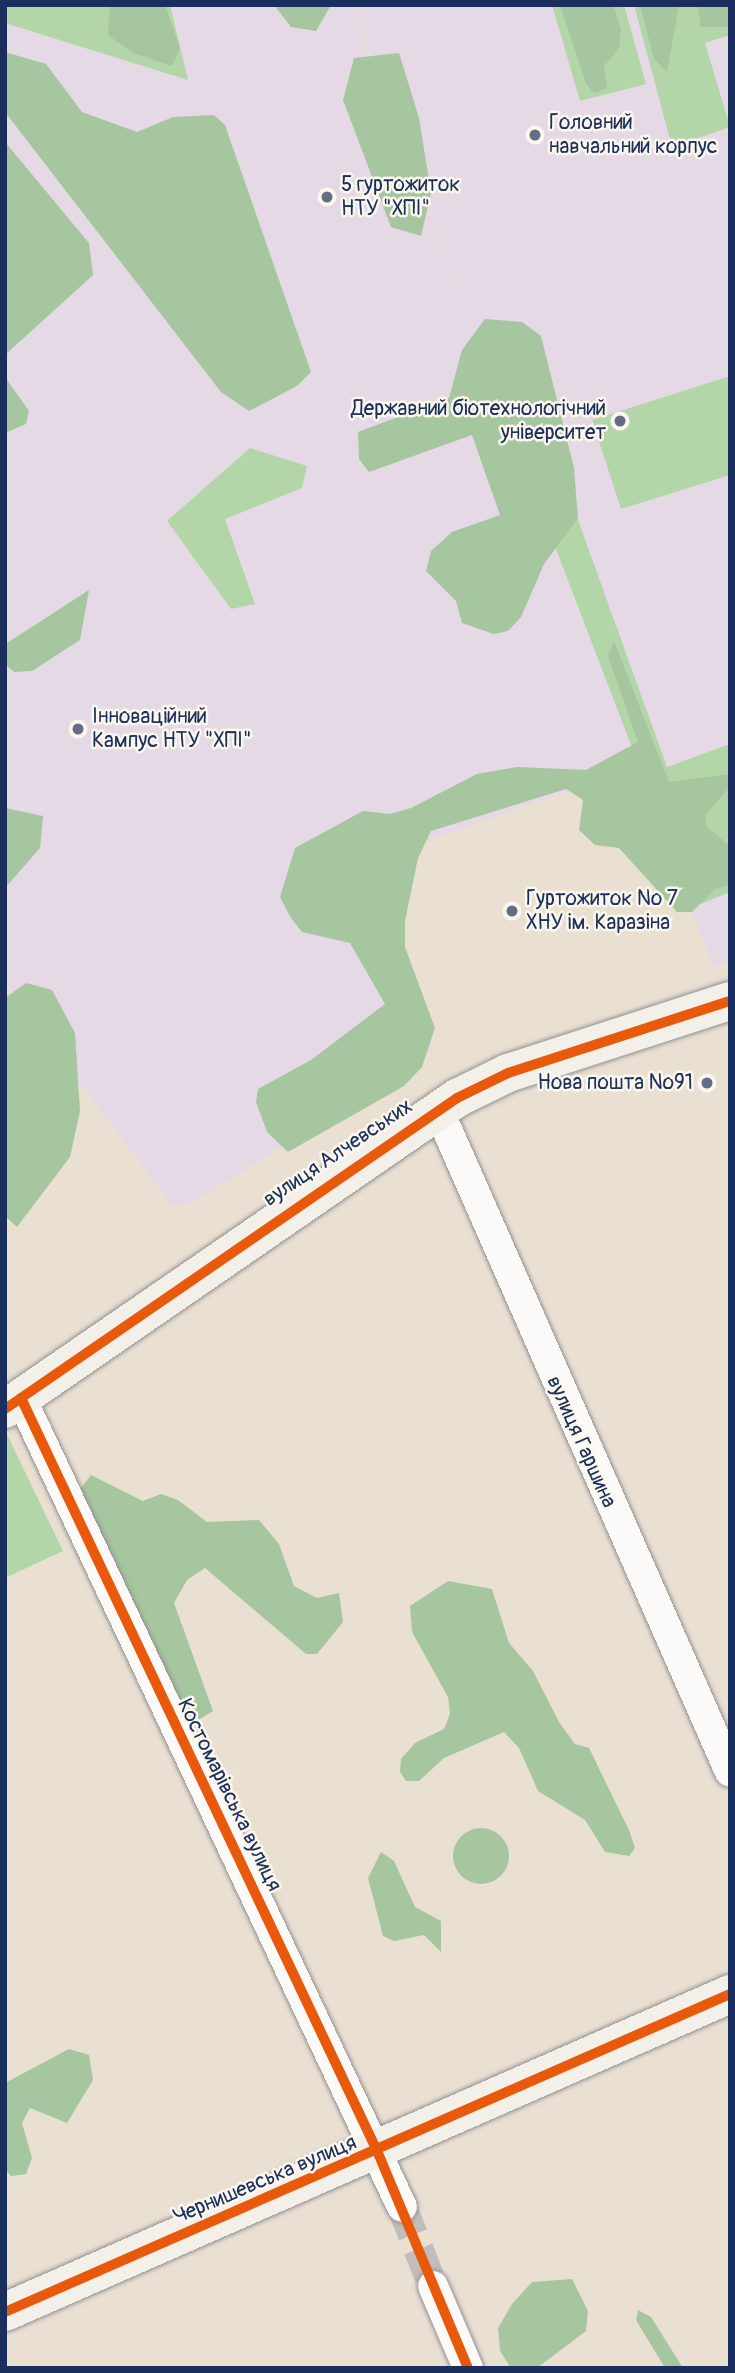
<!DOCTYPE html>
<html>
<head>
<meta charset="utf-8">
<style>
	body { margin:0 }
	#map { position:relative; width:735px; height:2373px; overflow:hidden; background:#eae0d2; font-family:Pangolin,sans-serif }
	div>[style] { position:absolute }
	.built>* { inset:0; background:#e5d9e5 }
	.green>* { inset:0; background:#b3d6a9 }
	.forest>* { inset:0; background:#a5c69e }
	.round { border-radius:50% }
	.street-tunnel>* { height:30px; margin-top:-15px; transform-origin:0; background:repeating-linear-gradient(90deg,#c1bdbb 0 30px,transparent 0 45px) }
	.roads { filter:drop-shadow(0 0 2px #939192) drop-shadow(0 0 2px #939192) }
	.street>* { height:30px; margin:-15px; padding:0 15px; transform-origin:15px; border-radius:15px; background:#fcfaf8 }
	.secondary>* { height:38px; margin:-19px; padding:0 19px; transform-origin:19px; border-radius:19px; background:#f3f0ea }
	.cycleway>* { height:10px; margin:-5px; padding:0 5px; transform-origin:5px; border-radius:5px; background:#e8590c }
	.dots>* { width:19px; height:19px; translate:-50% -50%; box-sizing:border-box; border:4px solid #fbf7ec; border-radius:50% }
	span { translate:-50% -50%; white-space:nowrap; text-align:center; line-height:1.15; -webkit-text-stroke:5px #fbf7ec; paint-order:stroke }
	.poi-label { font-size:21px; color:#1b2f5e }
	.left { translate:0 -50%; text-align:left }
	.right { translate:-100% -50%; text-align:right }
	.street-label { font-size:21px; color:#1b2f5e }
	.frame { position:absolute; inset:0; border:7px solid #1b2f5e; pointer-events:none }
</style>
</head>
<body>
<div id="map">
	<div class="built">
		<div style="clip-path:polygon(5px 5px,349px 5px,537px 495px,351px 5px,730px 5px,730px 962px,713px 967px,638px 767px,351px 867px,433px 1050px,197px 1200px,173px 1207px,5px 982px)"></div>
	</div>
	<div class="green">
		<div style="clip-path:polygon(5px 5px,170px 5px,188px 80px,5px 23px)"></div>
		<div style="clip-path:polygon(552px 5px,624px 5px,646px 84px,580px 101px)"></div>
		<div style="clip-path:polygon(634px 5px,730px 5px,730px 35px,705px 43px,730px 127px,672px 147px)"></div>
		<div style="clip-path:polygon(730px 376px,730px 475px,621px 509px,592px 420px)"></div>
		<div style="clip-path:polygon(542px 420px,667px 767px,730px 744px,730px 892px,693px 907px,510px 429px)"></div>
		<div style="clip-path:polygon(250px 448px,307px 466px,302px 488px,225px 519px,255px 604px,231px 609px,167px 521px)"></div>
		<div style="clip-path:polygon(5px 1430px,63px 1551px,5px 1578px)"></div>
	</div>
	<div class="forest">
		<div style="clip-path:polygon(110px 5px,165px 5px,180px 48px,172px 66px,133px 53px,108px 35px)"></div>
		<div style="clip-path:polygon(274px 5px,331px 5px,316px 31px,291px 27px)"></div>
		<div style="clip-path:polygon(560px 5px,613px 5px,621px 29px,619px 48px,604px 66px,607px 88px,594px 93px,586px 84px)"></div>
		<div style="clip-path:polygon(640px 5px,679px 5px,667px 72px,654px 59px)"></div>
		<div style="clip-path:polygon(697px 5px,730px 5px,730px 27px,701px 27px)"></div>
		<div style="clip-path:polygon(5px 52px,46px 64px,82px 112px,137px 132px,173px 117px,214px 115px,225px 125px,311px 372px,297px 386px,249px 411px,221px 392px,5px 112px)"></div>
		<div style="clip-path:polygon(399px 53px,419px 118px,431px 193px,421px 236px,391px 227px,343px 100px,354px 58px)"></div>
		<div style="clip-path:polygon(5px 142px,89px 243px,93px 275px,5px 355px)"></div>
		<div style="clip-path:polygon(485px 319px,522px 322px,541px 336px,574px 468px,578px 518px,544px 564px,521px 617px,508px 631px,494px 634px,462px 623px,456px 601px,426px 571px,431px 551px,452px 532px,500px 515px,472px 435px,369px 472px,359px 459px,358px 432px,449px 398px,462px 350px)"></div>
		<div style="clip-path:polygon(5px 377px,29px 411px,26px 424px,5px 433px)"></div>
		<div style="clip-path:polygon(89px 590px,80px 640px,32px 671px,14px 672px,5px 664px,7px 643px)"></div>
		<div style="clip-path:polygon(614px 641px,669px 782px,730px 774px,730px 787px,706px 814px,706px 826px,730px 846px,730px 885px,716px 888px,692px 912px,677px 912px,619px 848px,595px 845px,579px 830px,583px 800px,566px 789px,431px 831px,418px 858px,405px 921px,405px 947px,435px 1028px,422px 1067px,404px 1086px,288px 1152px,267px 1132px,256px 1102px,258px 1089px,311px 1060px,385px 1004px,350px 943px,302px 932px,291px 918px,280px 897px,295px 848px,363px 811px,390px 814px,411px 808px,477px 774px,517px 767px,586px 770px,638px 742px,608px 656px)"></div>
		<div style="clip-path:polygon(5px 808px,43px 816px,40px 848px,5px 888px)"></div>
		<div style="clip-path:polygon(26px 983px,52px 990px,75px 1033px,80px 1111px,70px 1157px,17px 1227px,5px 1216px,5px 998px)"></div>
		<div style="clip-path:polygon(91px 1475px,143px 1501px,161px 1494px,178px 1500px,207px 1522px,259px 1520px,279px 1544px,294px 1586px,317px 1598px,339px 1593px,343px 1622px,317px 1654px,306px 1654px,205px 1568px,187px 1580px,174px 1603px,213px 1711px,193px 1723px,173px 1704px,77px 1493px)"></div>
		<div style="clip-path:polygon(448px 1581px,492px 1589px,509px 1643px,533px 1671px,559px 1722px,575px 1744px,589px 1748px,629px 1830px,635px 1848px,629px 1856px,605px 1852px,585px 1820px,538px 1791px,519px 1748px,504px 1732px,444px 1758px,419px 1781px,406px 1781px,400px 1772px,401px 1759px,415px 1743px,444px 1729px,450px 1714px,448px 1697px,412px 1632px,410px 1606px)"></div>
		<div class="round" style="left:453px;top:1828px;width:56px;height:56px"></div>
		<div style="clip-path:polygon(381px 1852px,394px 1861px,415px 1907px,441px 1921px,441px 1952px,424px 1935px,394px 1941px,383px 1936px,368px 1878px)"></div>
		<div style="clip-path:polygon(69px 2049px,89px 2055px,93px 2080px,67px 2123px,30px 2108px,22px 2123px,32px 2158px,26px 2174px,11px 2176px,5px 2169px,5px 2083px)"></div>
		<div style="clip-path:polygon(572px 2279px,588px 2311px,586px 2331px,537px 2368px,511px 2368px,500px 2351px,498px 2328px,512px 2304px,532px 2282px)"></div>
		<div style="clip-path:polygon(638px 2310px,651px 2317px,683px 2368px,665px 2368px,636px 2320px)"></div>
	</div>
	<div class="street-tunnel">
		<div style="left:402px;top:2207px;width:85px;rotate:68.6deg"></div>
	</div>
	<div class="roads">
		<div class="street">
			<div style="left:438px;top:1109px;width:724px;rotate:66.23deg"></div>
			<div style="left:21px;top:1398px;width:894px;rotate:64.78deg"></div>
			<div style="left:433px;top:2286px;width:89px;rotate:66.9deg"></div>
		</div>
		<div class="secondary">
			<div style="left:5px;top:1409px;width:549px;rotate:-34.53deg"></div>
			<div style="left:457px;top:1098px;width:57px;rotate:-26.1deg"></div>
			<div style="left:508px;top:1073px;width:233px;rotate:-18deg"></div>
			<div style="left:5px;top:2312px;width:792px;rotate:-23.68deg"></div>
		</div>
	</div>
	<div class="cycleway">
		<div style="left:21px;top:1398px;width:835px;rotate:64.69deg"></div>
		<div style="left:378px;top:2153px;width:233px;rotate:67.3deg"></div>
		<div style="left:5px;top:1409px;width:549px;rotate:-34.53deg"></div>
		<div style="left:457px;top:1098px;width:57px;rotate:-26.1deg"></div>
		<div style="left:508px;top:1073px;width:233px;rotate:-18deg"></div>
		<div style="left:5px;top:2312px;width:792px;rotate:-23.68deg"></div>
	</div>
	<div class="dots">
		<div style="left:535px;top:135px;background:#636d87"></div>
		<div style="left:327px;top:197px;background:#636d87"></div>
		<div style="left:620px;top:421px;background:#636d87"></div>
		<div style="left:78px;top:729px;background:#636d87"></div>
		<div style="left:512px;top:911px;background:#636d87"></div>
		<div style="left:707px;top:1083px;background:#636d87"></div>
	</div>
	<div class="poi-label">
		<span class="left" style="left:549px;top:135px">Головний<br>навчальний корпус</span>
		<span class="left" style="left:341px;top:197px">5 гуртожиток<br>НТУ "ХПІ"</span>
		<span class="right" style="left:606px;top:421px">Державний біотехнологічний<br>університет</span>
		<span class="left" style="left:92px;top:729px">Інноваційний<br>Кампус НТУ "ХПІ"</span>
		<span class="left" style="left:526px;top:911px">Гуртожиток № 7<br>ХНУ ім. Каразіна</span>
		<span class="right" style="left:693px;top:1083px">Нова пошта №91</span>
	</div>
	<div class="street-label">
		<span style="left:338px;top:1153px;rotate:-34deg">вулиця Алчевських</span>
		<span style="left:581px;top:1442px;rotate:66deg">вулиця Гаршина</span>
		<span style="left:229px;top:1795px;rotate:64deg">Костомарівська вулиця</span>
		<span style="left:265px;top:2180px;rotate:-23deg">Чернишевська вулиця</span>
	</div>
	<div class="frame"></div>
</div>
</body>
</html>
